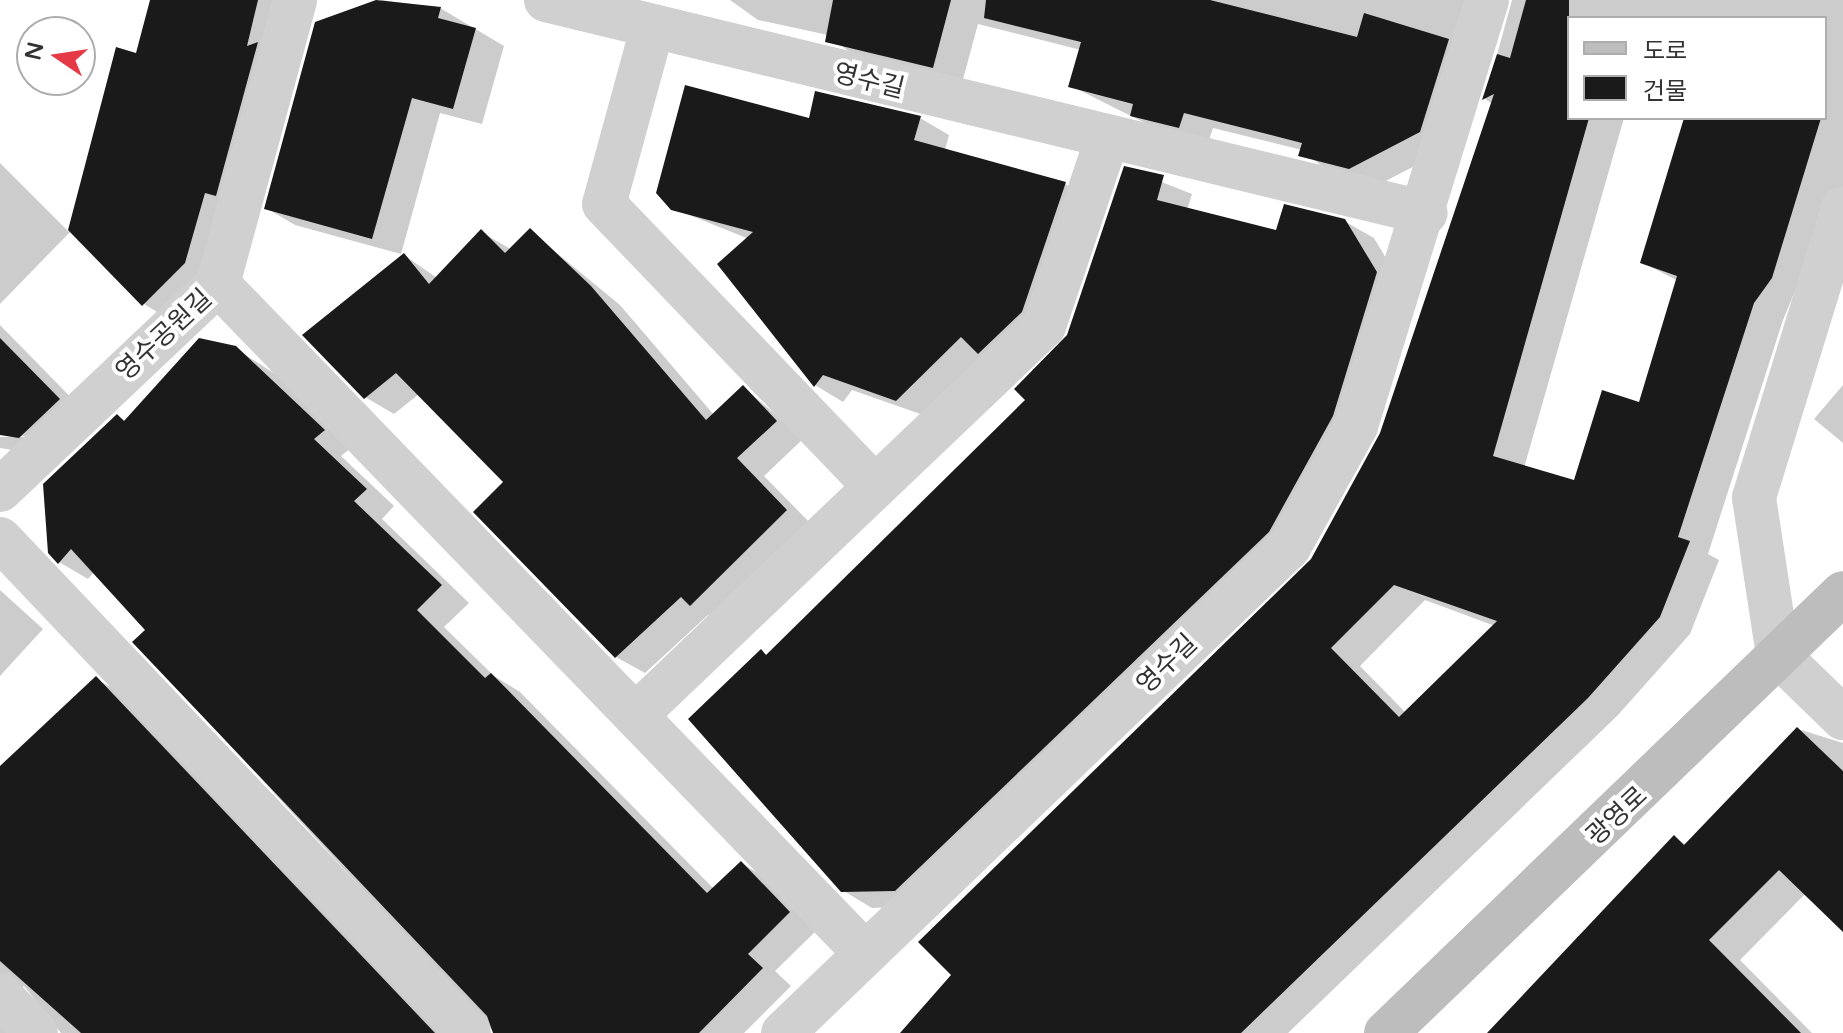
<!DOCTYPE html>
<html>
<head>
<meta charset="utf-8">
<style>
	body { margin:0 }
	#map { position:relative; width:1843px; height:1033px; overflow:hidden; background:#fff; font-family:"Varela Round","Noto Sans KR",sans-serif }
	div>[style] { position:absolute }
	.shadow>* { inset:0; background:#0003 }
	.building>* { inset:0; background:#1a1a1a }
	.street>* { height:44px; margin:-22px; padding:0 22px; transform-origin:22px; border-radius:22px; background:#d0d0d0 }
	.secondary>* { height:44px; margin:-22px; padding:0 22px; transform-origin:22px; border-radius:22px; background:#bdbdbd }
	span { translate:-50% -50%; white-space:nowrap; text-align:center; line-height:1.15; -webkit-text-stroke:8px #fff; paint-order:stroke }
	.street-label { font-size:26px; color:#333 }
	.legend { position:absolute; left:1567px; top:16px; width:260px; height:104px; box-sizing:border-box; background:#fff; border:2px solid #adadad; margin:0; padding:10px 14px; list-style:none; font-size:24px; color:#333 }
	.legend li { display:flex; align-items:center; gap:16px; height:40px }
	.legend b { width:40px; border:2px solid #adadad }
	.north { position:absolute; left:16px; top:16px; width:80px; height:80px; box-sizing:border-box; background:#fff; border:2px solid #adadad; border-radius:50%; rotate:283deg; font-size:22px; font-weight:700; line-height:32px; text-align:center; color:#333 }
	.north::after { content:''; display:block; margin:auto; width:28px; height:36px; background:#e63946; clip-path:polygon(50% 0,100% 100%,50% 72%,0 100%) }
</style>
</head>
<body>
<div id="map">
	<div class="shadow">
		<div style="clip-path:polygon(152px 0,287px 0,245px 211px,172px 321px,144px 304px,71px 231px,0 304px,0 163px,69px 232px,117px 50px,138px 55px)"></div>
		<div style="clip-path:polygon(382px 0,440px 8px,504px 46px,482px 124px,440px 113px,401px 254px,295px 225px,266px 208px,317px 23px)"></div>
		<div style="clip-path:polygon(730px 0,1476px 0,1449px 148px,1380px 184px,1329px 172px,1302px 150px,1213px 128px,1208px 143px,1161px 131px,1071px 86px,1081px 50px,978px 24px,962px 83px,856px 57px,828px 35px,758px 20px)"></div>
		<div style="clip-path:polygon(evenodd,1512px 0,1843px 0,1843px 236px,1821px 228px,1783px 320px,1708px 554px,1719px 560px,1690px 634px,1618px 715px,1288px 1033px,903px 1033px,1312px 560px,1382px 434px,1493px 104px,1485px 99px,1512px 0,1569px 18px,1825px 18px,1825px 118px,1686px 118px,1642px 262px,1678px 281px,1640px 404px,1575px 483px,1524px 468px,1624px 118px,1569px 118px,1569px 18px,1512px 0,1425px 600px,1495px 626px,1406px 713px,1360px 666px,1425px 600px)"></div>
		<div style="clip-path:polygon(920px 118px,949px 135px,945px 150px,1065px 184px,1094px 200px,1051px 329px,926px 416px,852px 390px,843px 402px,815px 385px,749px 239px,672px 208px,811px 121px)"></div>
		<div style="clip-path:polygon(1126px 168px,1192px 194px,1187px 210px,1278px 233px,1344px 221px,1374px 238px,1405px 290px,1298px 548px,925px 906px,872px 908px,842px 890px,761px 651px,768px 656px,1028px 400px,1069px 336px)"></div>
		<div style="clip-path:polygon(530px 231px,620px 305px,714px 415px,743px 387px,804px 438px,764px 476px,814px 527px,720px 621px,708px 615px,645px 673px,616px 657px,506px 482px,419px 394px,394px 414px,365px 397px,404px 255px,437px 278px,481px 232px,512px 250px)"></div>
		<div style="clip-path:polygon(0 325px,94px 421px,56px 457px,0 448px,0 437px,29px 437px,0 433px)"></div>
		<div style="clip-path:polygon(235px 348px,292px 385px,352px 447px,341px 456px,394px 506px,382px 519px,469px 603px,444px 627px,494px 676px,520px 692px,714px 889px,741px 863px,770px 880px,818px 929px,775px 971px,791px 986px,744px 1033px,495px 1033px,135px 642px,147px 630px,94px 572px,88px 579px,59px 562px,117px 416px,126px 421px)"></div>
		<div style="clip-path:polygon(1843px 385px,1843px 443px,1814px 419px)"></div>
		<div style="clip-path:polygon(0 590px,43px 629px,0 676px)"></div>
		<div style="clip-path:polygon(96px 679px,125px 695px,445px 1033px,61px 1033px,24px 986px,4px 1004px,13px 1033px,0 1033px,0 768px)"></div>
		<div style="clip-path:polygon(1798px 729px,1843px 743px,1843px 929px,1806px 893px,1740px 960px,1812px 1033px,1492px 1033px,1674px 837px,1687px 845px)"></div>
	</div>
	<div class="building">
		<div style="clip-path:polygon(150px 0,258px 0,247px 46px,258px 42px,216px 196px,205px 193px,185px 263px,142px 306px,68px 230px,116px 47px,136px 53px)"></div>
		<div style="clip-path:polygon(376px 0,441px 7px,438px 18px,476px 28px,453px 109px,412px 98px,372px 239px,264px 209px,315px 22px)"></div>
		<div style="clip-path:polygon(833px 0,951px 0,933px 68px,825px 42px)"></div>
		<div style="clip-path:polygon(986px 0,1210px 0,1357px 37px,1364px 13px,1449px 39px,1420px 132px,1349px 169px,1298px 156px,1302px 143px,1184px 113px,1179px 128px,1130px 116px,1133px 104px,1068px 87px,1081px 42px,984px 18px)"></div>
		<div style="clip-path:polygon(evenodd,1526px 0,1569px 0,1569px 118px,1589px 118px,1493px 456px,1574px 480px,1602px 390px,1639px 402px,1677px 276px,1640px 263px,1684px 118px,1821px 118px,1772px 278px,1754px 303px,1678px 537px,1690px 541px,1660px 617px,1588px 698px,1241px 1033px,900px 1033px,951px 975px,918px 942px,1311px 559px,1380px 433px,1494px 94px,1482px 100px,1497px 54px,1510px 58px,1526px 0,1394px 585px,1497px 621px,1399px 717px,1331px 648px,1394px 585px)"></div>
		<div style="clip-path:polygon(685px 85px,809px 118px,815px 91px,921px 116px,914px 140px,1066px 182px,1022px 312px,978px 354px,961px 337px,896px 401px,823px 375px,814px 387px,717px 264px,753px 232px,671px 210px,656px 193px)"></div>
		<div style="clip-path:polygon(1124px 166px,1164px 175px,1157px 200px,1276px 230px,1284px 204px,1345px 219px,1377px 272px,1333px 416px,1269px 532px,895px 891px,841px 892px,688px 719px,761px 649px,766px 655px,1025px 400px,1014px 389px,1067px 335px)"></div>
		<div style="clip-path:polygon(530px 228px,591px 286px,706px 420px,743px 385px,777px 421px,737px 458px,787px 510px,690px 606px,681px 597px,615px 658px,473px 512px,503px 482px,396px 373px,364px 399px,302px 335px,404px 253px,429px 284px,481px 229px,505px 253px)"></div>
		<div style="clip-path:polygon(0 338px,60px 399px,19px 438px,0 435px)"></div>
		<div style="clip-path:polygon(199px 338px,236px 346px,325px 430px,314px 439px,367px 489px,354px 501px,442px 585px,417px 610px,485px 678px,491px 673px,707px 893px,741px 861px,790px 912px,748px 954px,763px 968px,699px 1033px,493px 1033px,487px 1016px,132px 642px,145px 630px,71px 549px,58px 564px,48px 553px,43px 484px,117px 414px,124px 421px)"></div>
		<div style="clip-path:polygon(96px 676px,435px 1033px,81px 1033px,0 961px,0 766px)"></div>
		<div style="clip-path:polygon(1797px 727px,1843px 771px,1843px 932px,1779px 870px,1709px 940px,1801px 1033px,1487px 1033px,1674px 835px,1684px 845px)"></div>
	</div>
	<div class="street">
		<div style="left:546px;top:0;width:905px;rotate:13.61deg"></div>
		<div style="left:652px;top:29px;width:181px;rotate:105.3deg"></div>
		<div style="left:604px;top:204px;width:389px;rotate:46.2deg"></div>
		<div style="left:1843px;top:208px;width:303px;rotate:107.1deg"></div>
		<div style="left:1754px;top:498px;width:159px;rotate:81.3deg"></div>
		<div style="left:1778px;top:655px;width:91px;rotate:44.1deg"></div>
		<div style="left:218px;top:284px;width:931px;rotate:45.96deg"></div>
		<div style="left:0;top:490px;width:300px;rotate:-43.4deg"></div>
		<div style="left:218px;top:284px;width:294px;rotate:-74.8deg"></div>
		<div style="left:0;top:539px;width:681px;rotate:46.49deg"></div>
		<div style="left:638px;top:713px;width:561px;rotate:-43.63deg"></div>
		<div style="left:1044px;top:326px;width:197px;rotate:-71.4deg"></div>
		<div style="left:0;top:995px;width:52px;rotate:46.5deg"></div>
		<div style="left:783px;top:1033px;width:702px;rotate:-43.84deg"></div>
		<div style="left:1289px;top:547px;width:138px;rotate:-61deg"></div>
		<div style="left:1356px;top:426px;width:446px;rotate:-72.9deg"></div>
	</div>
	<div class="secondary">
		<div style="left:1386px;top:1033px;width:634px;rotate:-43.91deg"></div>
	</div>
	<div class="street-label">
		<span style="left:869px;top:81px;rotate:14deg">영수길</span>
		<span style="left:164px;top:335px;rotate:-43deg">영수공원길</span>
		<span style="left:1167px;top:664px;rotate:-44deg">영수길</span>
		<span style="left:1617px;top:816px;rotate:-43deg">광영로</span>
	</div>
	<ul class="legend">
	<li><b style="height:10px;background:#bdbdbd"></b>도로</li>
	<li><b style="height:22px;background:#1a1a1a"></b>건물</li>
	</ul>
	<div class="north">N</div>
</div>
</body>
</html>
